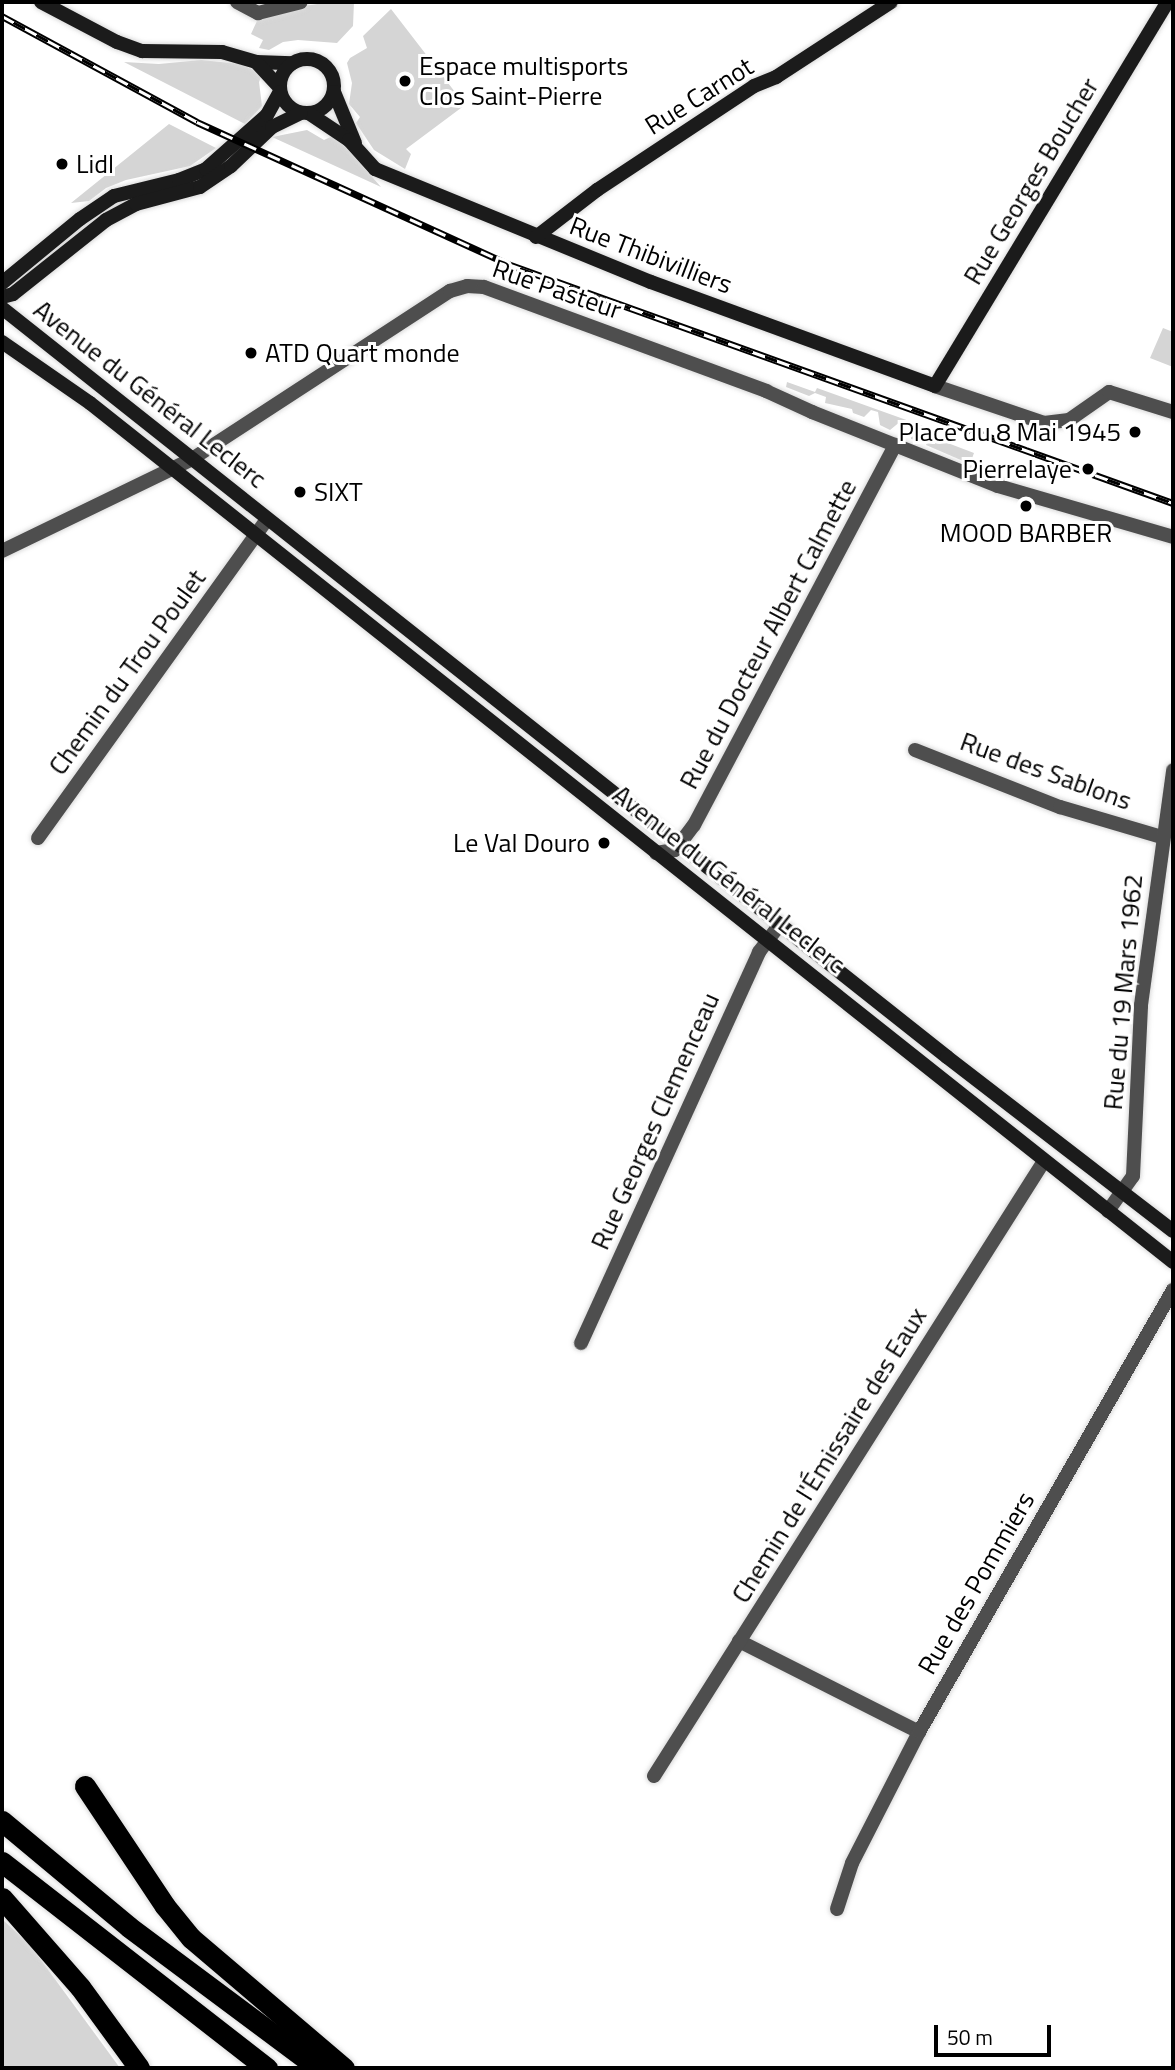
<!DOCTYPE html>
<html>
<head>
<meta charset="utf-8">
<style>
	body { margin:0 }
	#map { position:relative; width:1175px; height:2070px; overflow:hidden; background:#fff; font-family:"Titillium Web",sans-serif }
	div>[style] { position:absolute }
	.green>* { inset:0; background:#d5d5d5 }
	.roads { filter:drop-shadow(0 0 2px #dbdbdb) drop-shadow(0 0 2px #dbdbdb) }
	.street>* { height:14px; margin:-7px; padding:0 7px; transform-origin:7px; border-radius:7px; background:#4e4e4e }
	.secondary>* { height:14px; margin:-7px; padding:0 7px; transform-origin:7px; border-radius:7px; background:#1b1b1b }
	.secondary>.ring { margin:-7px; padding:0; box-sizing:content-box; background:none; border:14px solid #1b1b1b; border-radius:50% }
	.highway>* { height:21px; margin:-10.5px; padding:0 10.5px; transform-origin:10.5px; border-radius:10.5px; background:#000 }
	.rail>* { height:7px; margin-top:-3.5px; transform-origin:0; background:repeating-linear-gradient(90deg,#fff 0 13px,#000 0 26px); box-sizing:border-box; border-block:2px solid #000 }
	.dots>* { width:19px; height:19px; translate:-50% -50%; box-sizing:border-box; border:4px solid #fff; border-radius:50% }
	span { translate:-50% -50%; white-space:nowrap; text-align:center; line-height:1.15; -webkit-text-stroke:6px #fff; paint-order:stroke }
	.poi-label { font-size:26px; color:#000 }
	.left { translate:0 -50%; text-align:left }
	.right { translate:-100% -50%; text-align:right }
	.street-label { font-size:26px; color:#000 }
	.frame { position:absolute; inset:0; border:4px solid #000; pointer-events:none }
	.scale { position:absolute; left:934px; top:2025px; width:117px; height:32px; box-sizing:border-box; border:4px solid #000; border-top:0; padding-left:9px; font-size:21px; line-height:24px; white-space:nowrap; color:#000; -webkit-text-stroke:5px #fff; paint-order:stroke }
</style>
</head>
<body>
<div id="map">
	<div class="green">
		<div style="clip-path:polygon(331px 2px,354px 2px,353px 26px,337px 43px,298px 40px,283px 42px,269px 50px,259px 48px,263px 40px,251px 34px,261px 12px)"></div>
		<div style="clip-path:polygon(391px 9px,465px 105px,406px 149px,411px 154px,405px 169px,374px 150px,356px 123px,360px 117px,349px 104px,352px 83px,347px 63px,350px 58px,367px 48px,363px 36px)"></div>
		<div style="clip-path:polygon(201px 60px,240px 64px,262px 74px,259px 82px,262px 106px,245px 124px,124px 62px,159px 64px)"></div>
		<div style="clip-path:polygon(169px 124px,216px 148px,190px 166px,126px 180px,106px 188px,89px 201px,71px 203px)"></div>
		<div style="clip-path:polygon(307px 130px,324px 140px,335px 135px,381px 187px,272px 137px)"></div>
		<div style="clip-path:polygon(1163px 328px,1173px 332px,1173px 367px,1150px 358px)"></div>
		<div style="clip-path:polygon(787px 382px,815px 392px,817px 388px,926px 427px,924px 434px,974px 453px,970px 464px,926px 445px,929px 437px,923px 435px,916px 440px,911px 439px,910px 424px,901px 421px,890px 430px,880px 425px,878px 412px,871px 410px,864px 417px,853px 413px,852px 409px,825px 403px,826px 397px,815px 393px,809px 396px,786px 387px)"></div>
		<div style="clip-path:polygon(2px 1919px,30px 1945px,120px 2068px,2px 2068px)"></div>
	</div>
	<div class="roads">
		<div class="street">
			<div style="left:237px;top:2px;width:24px;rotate:28deg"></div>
			<div style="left:258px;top:13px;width:44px;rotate:-14.3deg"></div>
			<div style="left:935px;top:386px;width:115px;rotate:18.7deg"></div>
			<div style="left:1044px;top:423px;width:25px;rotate:-7deg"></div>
			<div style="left:1069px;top:420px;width:49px;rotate:-35deg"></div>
			<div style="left:1109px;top:392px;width:67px;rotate:17.4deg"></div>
			<div style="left:2px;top:551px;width:211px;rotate:-25.8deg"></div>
			<div style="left:192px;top:459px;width:308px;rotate:-33.1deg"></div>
			<div style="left:450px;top:291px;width:18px;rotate:-16deg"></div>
			<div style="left:467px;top:286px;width:17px;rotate:3deg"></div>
			<div style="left:484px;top:287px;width:301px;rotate:20.2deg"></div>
			<div style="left:766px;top:391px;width:51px;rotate:24.5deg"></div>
			<div style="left:812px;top:412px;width:200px;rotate:21.7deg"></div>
			<div style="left:998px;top:486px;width:182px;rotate:16.2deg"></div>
			<div style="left:915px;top:750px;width:156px;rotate:21.5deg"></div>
			<div style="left:1060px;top:807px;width:106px;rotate:16.4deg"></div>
			<div style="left:38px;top:838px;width:393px;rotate:-54.3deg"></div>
			<div style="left:656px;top:853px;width:19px;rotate:-9deg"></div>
			<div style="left:675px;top:850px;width:31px;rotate:-53deg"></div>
			<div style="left:694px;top:825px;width:430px;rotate:-62.1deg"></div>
			<div style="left:1108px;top:1211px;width:43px;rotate:-54.5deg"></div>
			<div style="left:1133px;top:1176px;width:171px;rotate:-87.3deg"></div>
			<div style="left:1141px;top:1005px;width:237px;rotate:-82.2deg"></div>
			<div style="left:581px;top:1343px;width:430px;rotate:-65.5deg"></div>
			<div style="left:759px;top:952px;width:35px;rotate:-53deg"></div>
			<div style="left:739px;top:1641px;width:202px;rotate:26.8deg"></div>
			<div style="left:654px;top:1776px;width:728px;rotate:-57.62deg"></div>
			<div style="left:837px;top:1909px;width:48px;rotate:-71.9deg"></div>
			<div style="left:852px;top:1863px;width:147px;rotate:-62.9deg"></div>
			<div style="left:919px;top:1732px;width:510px;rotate:-60.12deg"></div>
		</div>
		<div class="secondary">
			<div style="left:41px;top:2px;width:86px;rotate:27.8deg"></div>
			<div style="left:117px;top:42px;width:27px;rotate:20deg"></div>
			<div style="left:142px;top:51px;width:80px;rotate:0.7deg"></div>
			<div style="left:222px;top:52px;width:35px;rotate:16deg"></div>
			<div style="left:256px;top:62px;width:36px;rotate:2deg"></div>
			<div class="ring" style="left:280px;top:59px;width:40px;height:40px"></div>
			<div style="left:256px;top:62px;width:34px;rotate:47deg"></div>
			<div style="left:334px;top:92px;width:55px;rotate:67.6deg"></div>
			<div style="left:310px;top:114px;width:47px;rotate:33.7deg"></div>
			<div style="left:349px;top:140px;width:39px;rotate:48deg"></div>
			<div style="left:375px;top:169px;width:298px;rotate:22.3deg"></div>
			<div style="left:651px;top:282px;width:302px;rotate:20.1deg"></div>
			<div style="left:935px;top:386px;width:449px;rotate:-58.8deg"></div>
			<div style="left:536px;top:237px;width:77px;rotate:-37.6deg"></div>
			<div style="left:597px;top:190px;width:188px;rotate:-33.5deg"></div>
			<div style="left:754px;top:86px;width:24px;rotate:-22deg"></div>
			<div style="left:776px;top:77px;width:137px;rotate:-33.1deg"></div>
			<div style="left:2px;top:283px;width:101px;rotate:-39.4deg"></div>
			<div style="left:80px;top:219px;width:41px;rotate:-34.1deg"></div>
			<div style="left:114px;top:196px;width:67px;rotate:-13.8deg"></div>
			<div style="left:179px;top:180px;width:29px;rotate:-22deg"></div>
			<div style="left:206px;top:169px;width:81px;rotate:-41.5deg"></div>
			<div style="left:267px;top:115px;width:26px;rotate:-61deg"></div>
			<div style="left:2px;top:297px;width:11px;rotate:-15deg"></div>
			<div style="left:13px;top:294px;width:119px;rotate:-38.5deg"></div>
			<div style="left:106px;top:220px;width:34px;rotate:-28deg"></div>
			<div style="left:136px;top:204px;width:66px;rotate:-14.9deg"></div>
			<div style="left:200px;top:187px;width:37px;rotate:-34deg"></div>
			<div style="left:231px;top:166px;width:57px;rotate:-43.6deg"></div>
			<div style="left:272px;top:127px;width:32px;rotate:-26deg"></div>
			<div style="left:2px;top:308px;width:1206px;rotate:38.4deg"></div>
			<div style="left:947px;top:1057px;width:285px;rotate:37.6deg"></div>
			<div style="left:2px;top:342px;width:107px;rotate:34.7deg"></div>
			<div style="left:90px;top:403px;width:1382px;rotate:38.42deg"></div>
		</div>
		<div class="highway">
			<div style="left:85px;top:1786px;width:144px;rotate:56.3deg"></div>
			<div style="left:165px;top:1906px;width:41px;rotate:50.9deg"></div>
			<div style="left:191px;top:1938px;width:201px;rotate:40.4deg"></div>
			<div style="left:2px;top:1821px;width:165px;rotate:39.8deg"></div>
			<div style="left:129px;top:1927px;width:236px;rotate:36.7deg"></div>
			<div style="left:2px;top:1862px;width:336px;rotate:37.9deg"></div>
			<div style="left:2px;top:1898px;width:118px;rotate:48.8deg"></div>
			<div style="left:80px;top:1987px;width:100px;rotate:53.9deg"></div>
		</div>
	</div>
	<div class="rail">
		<div style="left:2px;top:16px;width:222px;rotate:28.5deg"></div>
		<div style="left:197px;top:122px;width:342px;rotate:24.5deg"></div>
		<div style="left:508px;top:264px;width:707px;rotate:19.77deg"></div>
	</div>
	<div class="dots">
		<div style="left:405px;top:81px;background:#000"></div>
		<div style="left:62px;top:164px;background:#000"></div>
		<div style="left:251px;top:353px;background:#000"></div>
		<div style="left:1135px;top:432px;background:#000"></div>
		<div style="left:1088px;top:469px;background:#000"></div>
		<div style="left:300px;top:492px;background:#000"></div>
		<div style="left:1026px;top:506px;background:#000"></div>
		<div style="left:604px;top:843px;background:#000"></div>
	</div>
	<div class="poi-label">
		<span class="left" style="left:419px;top:81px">Espace multisports<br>Clos Saint-Pierre</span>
		<span class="left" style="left:76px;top:164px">Lidl</span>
		<span class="left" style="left:265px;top:353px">ATD Quart monde</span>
		<span class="right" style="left:1121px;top:432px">Place du 8 Mai 1945</span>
		<span class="right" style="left:1072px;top:469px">Pierrelaye</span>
		<span class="left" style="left:314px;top:492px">SIXT</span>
		<span style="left:1026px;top:533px">MOOD BARBER</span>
		<span class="right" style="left:590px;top:843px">Le Val Douro</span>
	</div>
	<div class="street-label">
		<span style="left:699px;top:96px;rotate:-32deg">Rue Carnot</span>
		<span style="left:1031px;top:181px;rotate:-59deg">Rue Georges Boucher</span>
		<span style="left:651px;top:255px;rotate:21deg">Rue Thibivilliers</span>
		<span style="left:557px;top:289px;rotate:19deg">Rue Pasteur</span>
		<span style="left:150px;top:394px;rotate:38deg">Avenue du Général Leclerc</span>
		<span style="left:768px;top:634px;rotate:-62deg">Rue du Docteur Albert Calmette</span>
		<span style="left:127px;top:672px;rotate:-54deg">Chemin du Trou Poulet</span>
		<span style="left:1046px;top:771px;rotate:20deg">Rue des Sablons</span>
		<span style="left:729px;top:879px;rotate:38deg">Avenue du Général Leclerc</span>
		<span style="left:1123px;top:992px;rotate:-85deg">Rue du 19 Mars 1962</span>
		<span style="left:655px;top:1121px;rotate:-66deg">Rue Georges Clemenceau</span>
		<span style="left:829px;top:1455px;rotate:-58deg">Chemin de l'Émissaire des Eaux</span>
		<span style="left:976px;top:1583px;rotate:-60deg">Rue des Pommiers</span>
	</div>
	<div class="frame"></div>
	<div class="scale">50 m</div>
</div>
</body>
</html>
